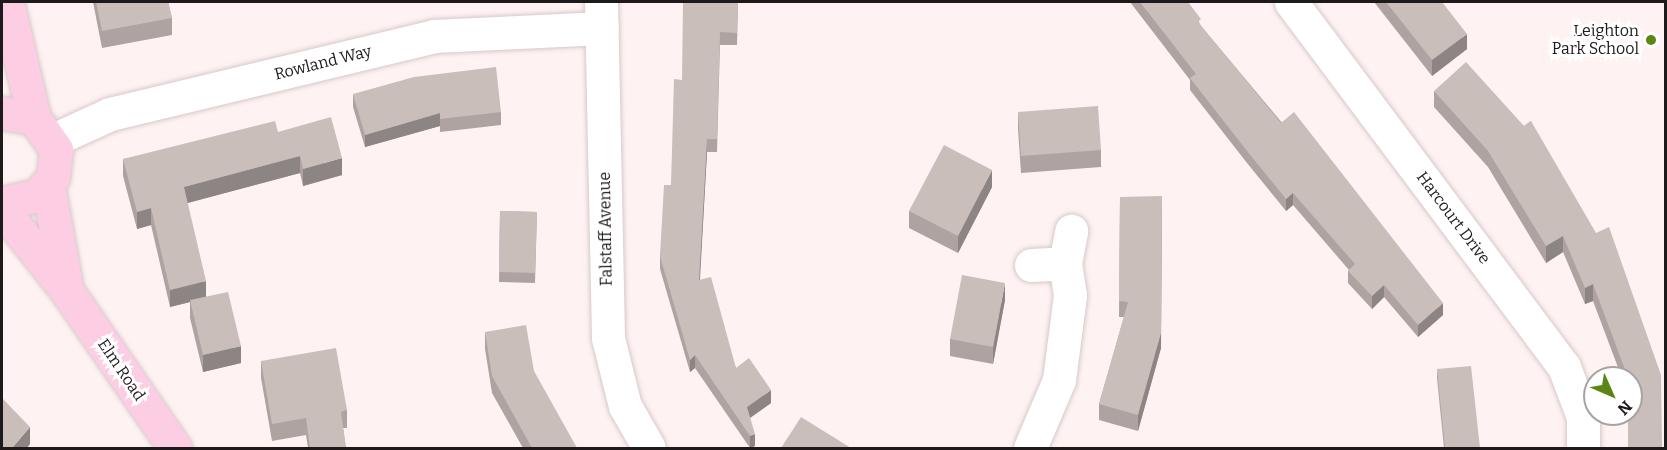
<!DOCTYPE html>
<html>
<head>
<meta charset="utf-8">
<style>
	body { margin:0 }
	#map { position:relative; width:1667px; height:450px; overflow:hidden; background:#fff2f3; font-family:Bitter,serif }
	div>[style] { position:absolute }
	.roads { filter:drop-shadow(0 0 2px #d6c9ca) drop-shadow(0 0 2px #d6c9ca) }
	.minor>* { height:33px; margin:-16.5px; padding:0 16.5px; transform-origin:16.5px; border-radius:16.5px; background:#fff }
	.major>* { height:33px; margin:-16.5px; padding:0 16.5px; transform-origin:16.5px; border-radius:16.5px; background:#fccde3 }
	.wall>* { inset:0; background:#aea3a1 }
	.shaded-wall>* { inset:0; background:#8d8583 }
	.building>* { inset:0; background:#cabebb }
	.dots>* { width:16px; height:16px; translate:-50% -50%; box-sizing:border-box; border:3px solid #fff; border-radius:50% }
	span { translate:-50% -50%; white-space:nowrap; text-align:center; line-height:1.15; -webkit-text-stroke:6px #fff; paint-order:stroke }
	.poi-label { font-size:16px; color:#1e191a }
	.right { translate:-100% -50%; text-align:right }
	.street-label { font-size:16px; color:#1e191a }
	.frame { position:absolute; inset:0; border:3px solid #1e191a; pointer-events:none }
	.north { position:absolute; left:1583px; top:366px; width:60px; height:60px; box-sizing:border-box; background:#fff; border:2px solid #a5a3a3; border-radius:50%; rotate:135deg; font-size:16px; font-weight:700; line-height:24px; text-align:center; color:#1e191a }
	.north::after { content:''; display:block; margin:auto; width:21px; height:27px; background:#5a8614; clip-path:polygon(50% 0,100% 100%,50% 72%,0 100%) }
</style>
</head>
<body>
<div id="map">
	<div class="roads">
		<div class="minor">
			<div style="left:601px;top:2px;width:336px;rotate:88.8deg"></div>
			<div style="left:608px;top:338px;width:70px;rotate:76deg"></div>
			<div style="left:625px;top:406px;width:48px;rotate:60.3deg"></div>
			<div style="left:1291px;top:2px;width:456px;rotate:53.2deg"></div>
			<div style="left:1564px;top:367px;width:53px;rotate:69.2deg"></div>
			<div style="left:1583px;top:417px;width:31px;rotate:90deg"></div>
			<div style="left:53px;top:140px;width:63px;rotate:-24.5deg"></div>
			<div style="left:110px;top:114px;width:333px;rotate:-13.5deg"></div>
			<div style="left:434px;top:36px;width:168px;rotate:-2.7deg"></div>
			<div style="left:1031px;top:265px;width:34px;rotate:-3deg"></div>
			<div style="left:1030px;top:448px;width:74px;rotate:-66.9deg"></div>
			<div style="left:1059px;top:380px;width:86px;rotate:-82.6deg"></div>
			<div style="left:1070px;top:295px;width:32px;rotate:-99deg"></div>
			<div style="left:1065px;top:263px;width:33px;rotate:-79deg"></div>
		</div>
		<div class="major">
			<div style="left:7px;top:2px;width:119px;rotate:76.9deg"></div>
			<div style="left:2px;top:113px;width:32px;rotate:9deg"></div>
			<div style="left:34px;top:118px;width:39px;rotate:55deg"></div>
			<div style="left:56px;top:150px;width:27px;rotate:96deg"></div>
			<div style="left:53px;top:177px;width:23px;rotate:130deg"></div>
			<div style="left:38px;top:195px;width:37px;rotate:167deg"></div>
			<div style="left:48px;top:185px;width:103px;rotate:79.9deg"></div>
			<div style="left:2px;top:209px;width:105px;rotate:51.6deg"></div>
			<div style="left:67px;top:291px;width:191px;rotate:55.5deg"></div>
		</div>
	</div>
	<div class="wall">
		<div style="clip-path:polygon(93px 2px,168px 2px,172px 18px,172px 35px,102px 48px)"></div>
		<div style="clip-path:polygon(738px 2px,737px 45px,720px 45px,717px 152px,707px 152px,700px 280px,736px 368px,771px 403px,750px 418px,755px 446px,750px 448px,695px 368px,690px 372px,660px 269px,660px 256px,671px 185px,682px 80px)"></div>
		<div style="clip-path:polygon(1130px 2px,1188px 2px,1201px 26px,1443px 315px,1418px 337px,1384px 297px,1372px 309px,1348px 283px,1348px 271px,1349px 270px,1293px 205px,1286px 211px,1247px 163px,1190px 90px,1190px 80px)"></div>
		<div style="clip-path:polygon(1374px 2px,1442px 2px,1467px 49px,1432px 76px)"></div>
		<div style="clip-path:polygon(1434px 91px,1524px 126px,1531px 121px,1631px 378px,1622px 378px,1593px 301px,1585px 304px,1563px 252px,1546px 263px,1488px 167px,1434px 107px)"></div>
		<div style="clip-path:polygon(353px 94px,501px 112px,501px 125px,440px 132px,440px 126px,365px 147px,353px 107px)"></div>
		<div style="clip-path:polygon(1018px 112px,1101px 150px,1101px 167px,1021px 173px,1018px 129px)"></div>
		<div style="clip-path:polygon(278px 132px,342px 175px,303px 186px,300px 173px,187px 203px,206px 297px,241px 363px,203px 372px,190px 318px,190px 302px,170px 307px,151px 225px,137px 229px,123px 176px,123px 159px)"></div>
		<div style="clip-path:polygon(992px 187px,958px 253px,909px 228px,909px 211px)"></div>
		<div style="clip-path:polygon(1120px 197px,1161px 348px,1138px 431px,1099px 420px,1099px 404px,1124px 317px,1119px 317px)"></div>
		<div style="clip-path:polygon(500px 211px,537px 212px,535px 283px,499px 282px)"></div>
		<div style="clip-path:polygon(1005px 300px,993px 364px,950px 356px,950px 339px)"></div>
		<div style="clip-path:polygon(485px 332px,577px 448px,523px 448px,492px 393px,485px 349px)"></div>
		<div style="clip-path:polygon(261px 361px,347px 410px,347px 428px,343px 428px,346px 448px,308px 448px,306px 435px,272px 441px,261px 378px)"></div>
		<div style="clip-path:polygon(1437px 369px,1480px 448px,1444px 448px,1437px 378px)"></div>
	</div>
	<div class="shaded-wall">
		<div style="clip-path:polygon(1467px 34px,1467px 49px,1432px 76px,1432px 60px)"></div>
		<div style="clip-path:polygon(440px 113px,440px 126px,365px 147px,365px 135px)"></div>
		<div style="clip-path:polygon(707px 139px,707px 152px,699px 292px,699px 280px)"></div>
		<div style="clip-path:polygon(300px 156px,300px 173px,184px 204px,184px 187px)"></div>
		<div style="clip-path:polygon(342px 158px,342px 175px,303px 186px,303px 169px)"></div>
		<div style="clip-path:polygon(992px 170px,992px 187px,958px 253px,958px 236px)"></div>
		<div style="clip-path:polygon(1293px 193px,1293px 205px,1286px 211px,1286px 199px)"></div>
		<div style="clip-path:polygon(1162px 196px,1161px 348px,1138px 431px,1138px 415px)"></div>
		<div style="clip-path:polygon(151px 208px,151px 225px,137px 229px,137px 212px)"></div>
		<div style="clip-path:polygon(1563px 236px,1563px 252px,1546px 263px,1546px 246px)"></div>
		<div style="clip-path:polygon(206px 281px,206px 298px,170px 307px,170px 290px)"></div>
		<div style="clip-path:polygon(1005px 283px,1005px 300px,993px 364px,993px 347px)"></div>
		<div style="clip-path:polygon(1593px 284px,1593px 301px,1585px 304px,1585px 288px)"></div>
		<div style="clip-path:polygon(1384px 285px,1384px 297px,1372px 309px,1372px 296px)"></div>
		<div style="clip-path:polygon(1443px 303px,1443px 315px,1418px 337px,1418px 325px)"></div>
		<div style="clip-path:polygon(241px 346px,241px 363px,203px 372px,203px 355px)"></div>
		<div style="clip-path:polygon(695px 355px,695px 368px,690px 372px,690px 360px)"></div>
		<div style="clip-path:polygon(771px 390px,771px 403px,747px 420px,747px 407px)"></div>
		<div style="clip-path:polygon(30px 427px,30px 444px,27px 448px,12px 448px)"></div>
		<div style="clip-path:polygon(755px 434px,755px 446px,750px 448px,750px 436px)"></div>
	</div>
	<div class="building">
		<div style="clip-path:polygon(96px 2px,168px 2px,172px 18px,102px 31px)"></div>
		<div style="clip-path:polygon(683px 2px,738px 2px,737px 33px,720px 32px,717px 139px,707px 139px,699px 280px,711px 277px,736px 368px,749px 358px,771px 390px,747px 407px,755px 434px,750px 436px,695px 355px,690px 360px,660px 256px,664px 185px,671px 185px,674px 79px,682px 80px)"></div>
		<div style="clip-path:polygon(1140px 2px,1188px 2px,1201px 19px,1198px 22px,1281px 123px,1294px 112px,1443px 303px,1418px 325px,1384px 285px,1372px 296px,1348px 271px,1355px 264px,1293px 193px,1286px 199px,1247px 151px,1190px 78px,1196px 74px)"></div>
		<div style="clip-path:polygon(1386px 2px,1442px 2px,1467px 34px,1432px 60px)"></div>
		<div style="clip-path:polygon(1466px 62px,1524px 126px,1531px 121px,1596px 233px,1609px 227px,1661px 375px,1662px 448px,1628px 448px,1628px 414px,1631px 414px,1631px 378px,1627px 378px,1627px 375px,1593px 284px,1585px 288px,1563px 236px,1546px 246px,1488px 151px,1434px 91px)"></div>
		<div style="clip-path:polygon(496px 67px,501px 112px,440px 119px,440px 113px,365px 135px,353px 94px,414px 77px)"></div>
		<div style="clip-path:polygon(1098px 106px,1101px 150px,1021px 156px,1018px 112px)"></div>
		<div style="clip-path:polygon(331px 117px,342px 158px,303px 169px,300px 156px,184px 187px,206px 281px,170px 290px,151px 208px,137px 212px,123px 159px,275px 121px,278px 132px)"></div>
		<div style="clip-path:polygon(944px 145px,992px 170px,958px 236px,909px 211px)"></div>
		<div style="clip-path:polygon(1162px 196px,1161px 333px,1138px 415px,1099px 404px,1128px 302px,1119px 301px,1120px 197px)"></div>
		<div style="clip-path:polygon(500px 211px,537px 212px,535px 273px,499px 272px)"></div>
		<div style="clip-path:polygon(962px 275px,1005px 283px,993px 347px,950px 339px)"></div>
		<div style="clip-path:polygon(228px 292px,241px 346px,203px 355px,190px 300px)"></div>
		<div style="clip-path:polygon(526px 325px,534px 371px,577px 448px,532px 448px,492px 376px,485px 332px)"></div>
		<div style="clip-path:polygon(336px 348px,347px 410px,341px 412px,346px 448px,310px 448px,306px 418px,272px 424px,261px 361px)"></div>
		<div style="clip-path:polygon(1471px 366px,1480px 448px,1445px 448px,1437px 369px)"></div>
		<div style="clip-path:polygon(2px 398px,30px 427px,12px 448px,2px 448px)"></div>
		<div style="clip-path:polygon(801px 417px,851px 448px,781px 448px)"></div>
	</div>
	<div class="dots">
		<div style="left:1651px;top:40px;background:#5a8614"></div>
	</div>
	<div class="poi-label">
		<span class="right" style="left:1639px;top:40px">Leighton<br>Park School</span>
	</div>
	<div class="street-label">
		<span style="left:323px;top:63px;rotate:-14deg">Rowland Way</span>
		<span style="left:1453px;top:218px;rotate:53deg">Harcourt Drive</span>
		<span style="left:606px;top:229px;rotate:-91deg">Falstaff Avenue</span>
		<span style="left:121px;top:370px;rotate:56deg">Elm Road</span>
	</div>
	<div class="frame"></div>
	<div class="north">N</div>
</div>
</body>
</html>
